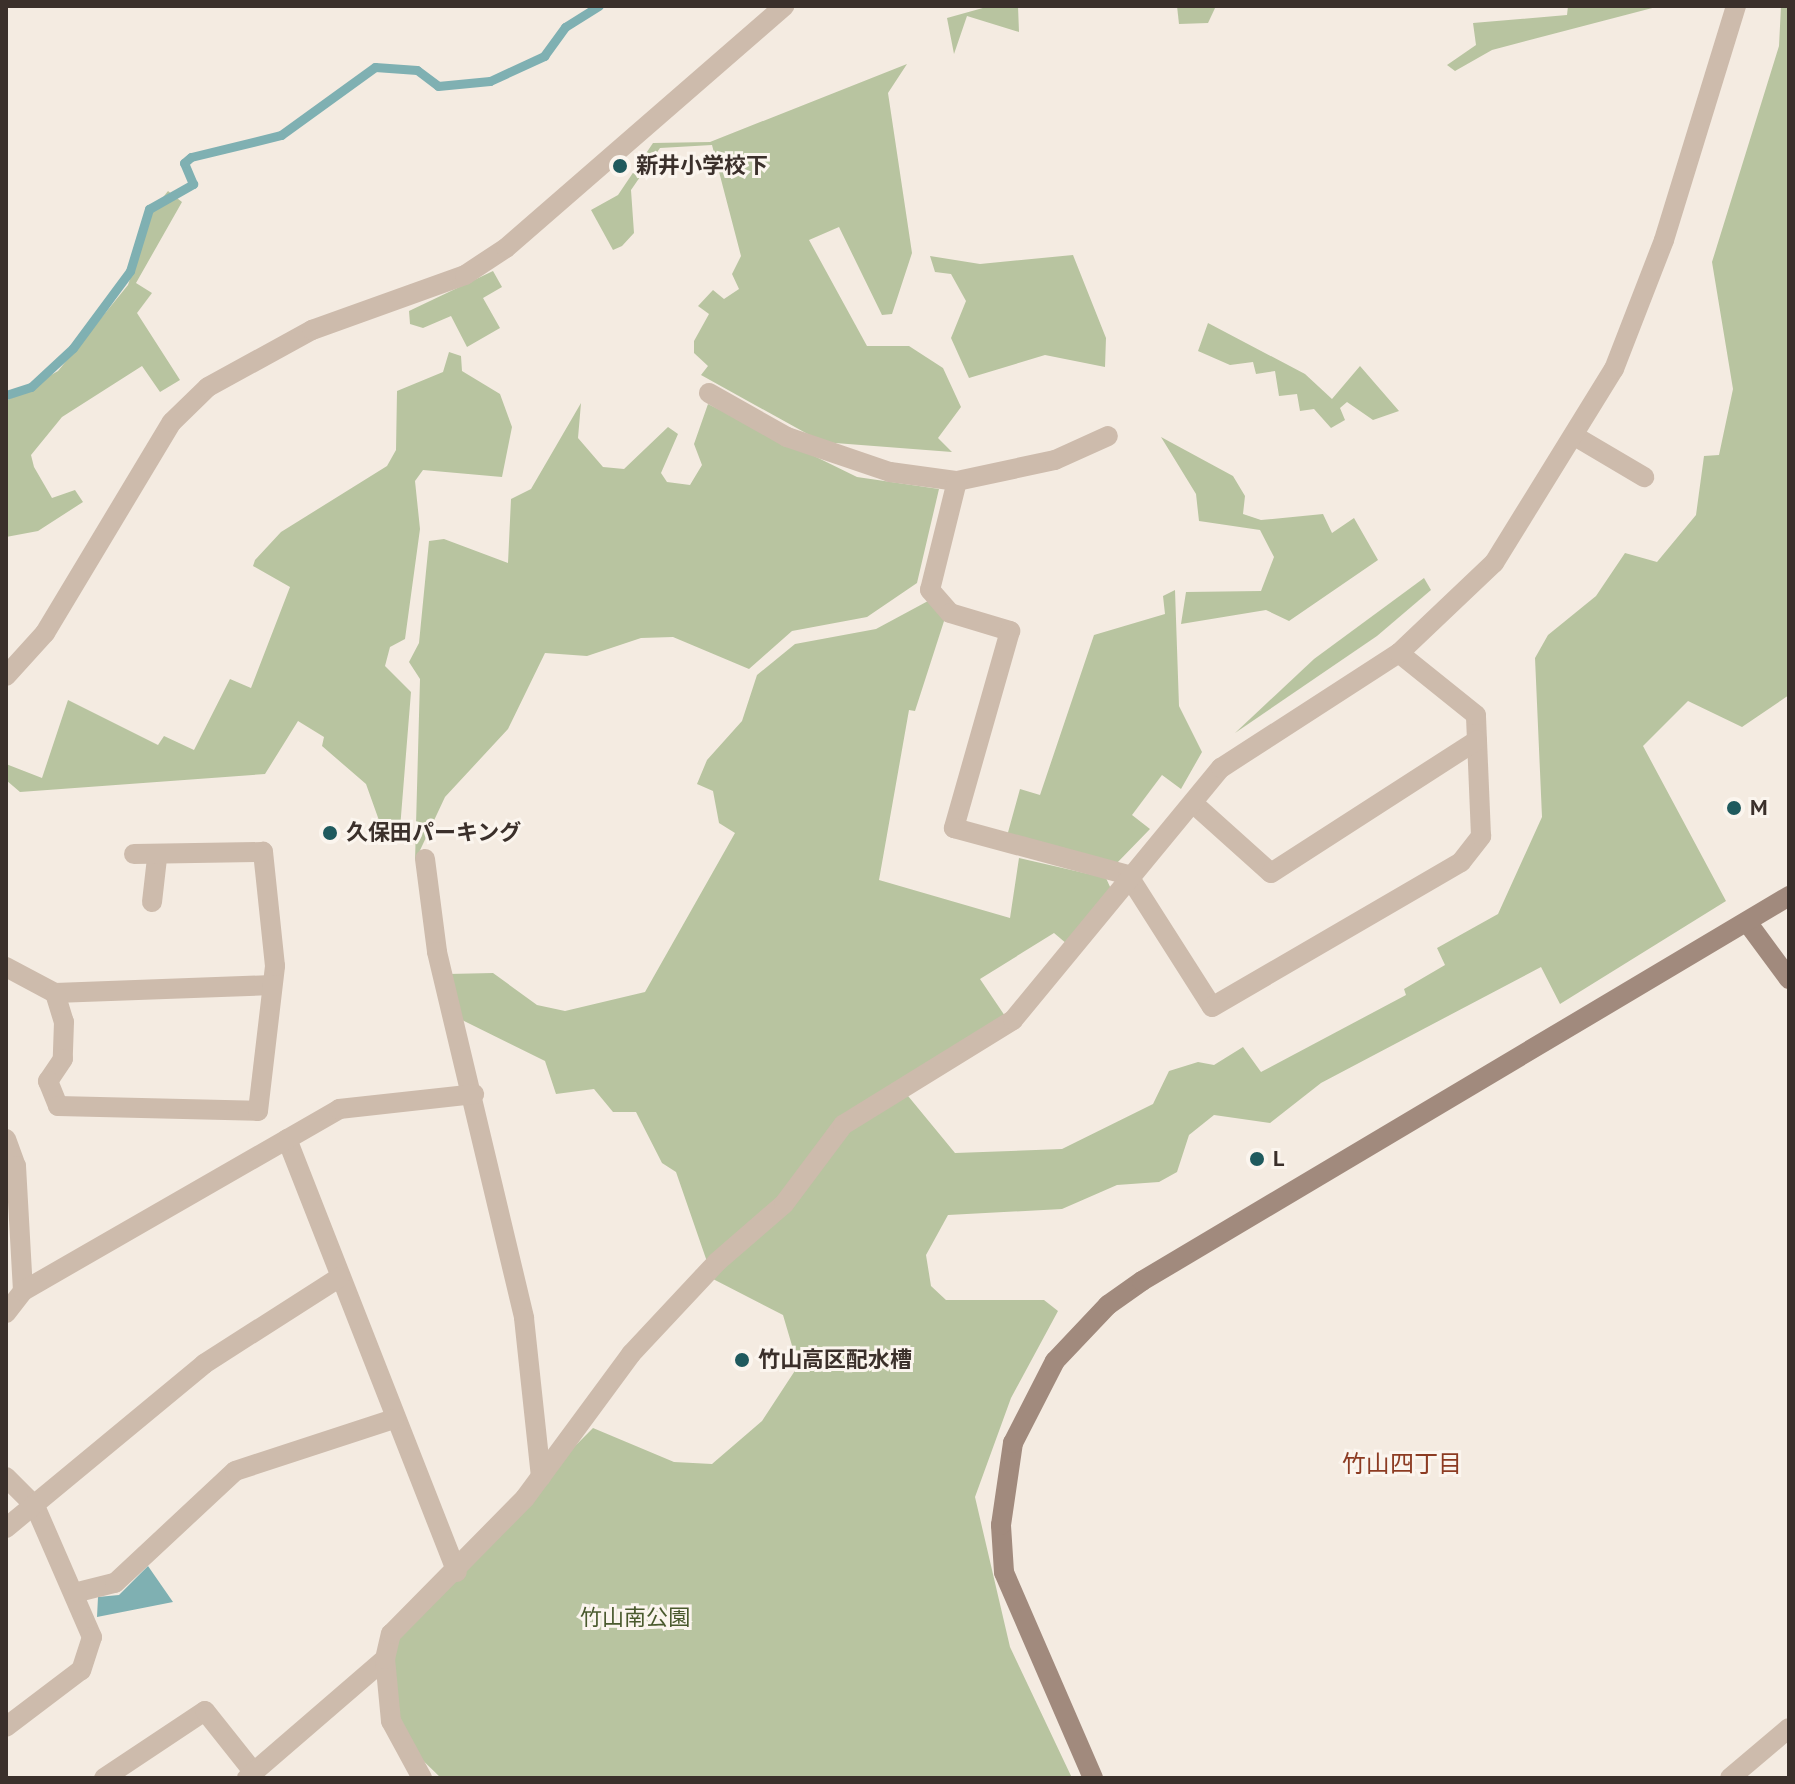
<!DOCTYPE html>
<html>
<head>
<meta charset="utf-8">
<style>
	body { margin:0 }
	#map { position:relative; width:1795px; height:1784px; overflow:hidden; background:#f4ebe1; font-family:"PT Sans","Noto Sans JP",sans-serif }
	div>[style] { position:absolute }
	.green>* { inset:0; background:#b8c4a0 }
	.water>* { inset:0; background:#7fb0b2 }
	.stream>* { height:9px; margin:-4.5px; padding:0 4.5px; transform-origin:4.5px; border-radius:4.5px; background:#7fb0b2 }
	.street>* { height:20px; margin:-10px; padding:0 10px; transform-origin:10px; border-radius:10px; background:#cdbbac }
	.secondary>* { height:20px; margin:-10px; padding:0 10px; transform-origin:10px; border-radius:10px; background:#a18a7d }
	.dots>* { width:22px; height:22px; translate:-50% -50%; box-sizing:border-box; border:4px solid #fbf5ee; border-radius:50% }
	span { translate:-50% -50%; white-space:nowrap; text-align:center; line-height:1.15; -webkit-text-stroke:6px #fbf5ee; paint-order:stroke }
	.poi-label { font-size:22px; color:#3b302b; font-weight:700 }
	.left { translate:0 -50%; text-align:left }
	.park-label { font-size:22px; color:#4a5a2e }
	.neighbourhood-label { font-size:24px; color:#8c3b22 }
	.frame { position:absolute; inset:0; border:8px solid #3b302b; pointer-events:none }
</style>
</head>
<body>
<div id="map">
	<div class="green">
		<div style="clip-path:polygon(990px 6px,1018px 6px,1019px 32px,967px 16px,954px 54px,947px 18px)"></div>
		<div style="clip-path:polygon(1177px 6px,1216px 6px,1208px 23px,1179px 24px)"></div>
		<div style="clip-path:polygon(1568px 6px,1660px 6px,1492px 50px,1455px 71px,1447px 65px,1476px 45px,1473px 23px,1567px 15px)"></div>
		<div style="clip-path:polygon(1781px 6px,1789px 6px,1789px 695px,1742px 727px,1688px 701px,1643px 746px,1726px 901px,1560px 1004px,1541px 967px,1321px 1083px,1270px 1123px,1214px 1115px,1189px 1135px,1177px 1172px,1159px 1182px,1117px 1185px,1062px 1209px,948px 1215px,926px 1255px,931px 1286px,946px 1300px,1044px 1300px,1058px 1311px,1011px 1398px,975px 1497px,1010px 1647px,1072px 1778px,441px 1778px,411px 1749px,397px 1711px,388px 1654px,404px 1618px,593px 1428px,674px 1462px,712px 1464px,762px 1421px,798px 1366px,783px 1315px,713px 1279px,676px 1172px,662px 1163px,636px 1112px,613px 1112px,594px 1089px,556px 1094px,545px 1061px,460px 1019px,448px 974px,493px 973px,537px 1005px,565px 1011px,645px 992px,735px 833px,719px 823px,713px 791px,697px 784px,707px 760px,742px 721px,757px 675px,795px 644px,876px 629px,928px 601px,945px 618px,915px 711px,909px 710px,879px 880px,1010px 918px,1019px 858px,1106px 878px,1111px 889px,1067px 944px,1054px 933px,980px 979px,1005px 1016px,899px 1085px,955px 1153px,1062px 1149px,1153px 1104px,1169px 1071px,1198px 1062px,1214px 1065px,1243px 1047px,1261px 1072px,1406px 995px,1404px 989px,1445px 965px,1437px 948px,1498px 914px,1542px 817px,1535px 658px,1548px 635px,1596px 596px,1625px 553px,1657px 562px,1696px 515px,1704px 456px,1719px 455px,1733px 389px,1712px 262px,1779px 46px)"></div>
		<div style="clip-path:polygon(907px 64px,888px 93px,912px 253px,892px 314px,882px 315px,839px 227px,809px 240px,867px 346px,909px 346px,943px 368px,961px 407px,938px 438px,952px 452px,822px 442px,701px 375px,708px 366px,694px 353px,694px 341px,709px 314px,698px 306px,713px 290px,724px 299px,739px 289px,732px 274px,741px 256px,712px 145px,660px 148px,631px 190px,634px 233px,622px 246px,613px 250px,591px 210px,618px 195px,653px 143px,710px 142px)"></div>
		<div style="clip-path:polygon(168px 191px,182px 202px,136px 283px,152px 293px,137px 313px,180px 380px,160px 392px,142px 366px,62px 417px,31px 455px,34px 467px,52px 498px,75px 490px,83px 502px,38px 531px,6px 537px,6px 401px,58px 371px,128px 285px,153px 210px)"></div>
		<div style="clip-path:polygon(1073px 255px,1106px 338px,1105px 367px,1045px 355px,969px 378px,951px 338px,966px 301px,951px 274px,935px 272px,930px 256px,980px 264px)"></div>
		<div style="clip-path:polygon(493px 271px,502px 287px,483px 298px,500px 328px,467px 347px,451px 316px,423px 328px,410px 324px,409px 311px)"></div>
		<div style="clip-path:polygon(1208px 323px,1305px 374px,1332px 399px,1360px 366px,1399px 411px,1373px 420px,1347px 402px,1340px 408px,1345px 420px,1331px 428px,1314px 409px,1300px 411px,1297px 394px,1279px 396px,1275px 371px,1256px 374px,1253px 362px,1230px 365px,1198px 351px)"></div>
		<div style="clip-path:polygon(449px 352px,461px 356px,462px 371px,500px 394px,512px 427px,502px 477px,423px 470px,415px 481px,420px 529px,405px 639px,390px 647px,385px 666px,411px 692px,399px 841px,381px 826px,366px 784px,322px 746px,324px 737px,298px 721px,265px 774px,20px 792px,6px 780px,6px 764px,42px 778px,68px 700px,158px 745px,164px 736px,194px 750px,230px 679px,251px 688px,290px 587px,253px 566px,255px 560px,281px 532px,387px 466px,396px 450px,397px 391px,443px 372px)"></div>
		<div style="clip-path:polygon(581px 403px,578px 438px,603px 467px,624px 469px,668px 427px,678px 434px,661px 473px,667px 482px,690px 485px,702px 465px,694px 444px,708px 404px,857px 477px,939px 489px,917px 583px,867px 617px,792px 631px,749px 669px,673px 637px,641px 638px,587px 656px,545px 653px,508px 729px,445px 797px,415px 861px,420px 679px,409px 662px,419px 643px,429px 541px,444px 539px,508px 563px,511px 499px,531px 489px)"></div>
		<div style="clip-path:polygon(1161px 437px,1233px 476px,1245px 496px,1243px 514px,1261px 520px,1323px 514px,1332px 533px,1354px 518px,1378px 560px,1289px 621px,1266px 610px,1181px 624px,1186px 592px,1261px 591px,1274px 557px,1260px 530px,1199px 521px,1196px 494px)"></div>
		<div style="clip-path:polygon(1424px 578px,1431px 590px,1377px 636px,1235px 733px,1314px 659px)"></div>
		<div style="clip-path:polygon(1175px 590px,1179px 706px,1202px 752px,1181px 789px,1162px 775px,1132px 815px,1150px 829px,1115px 865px,1007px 836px,1020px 789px,1040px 795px,1094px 635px,1165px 614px,1163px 596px)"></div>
	</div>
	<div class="water">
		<div style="clip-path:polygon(148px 1566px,173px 1602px,97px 1617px,98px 1597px,119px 1595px)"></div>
	</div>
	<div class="stream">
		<div style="left:6px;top:395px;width:26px;rotate:-18deg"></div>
		<div style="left:31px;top:387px;width:57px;rotate:-42.9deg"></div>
		<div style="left:73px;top:348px;width:96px;rotate:-53.5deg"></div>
		<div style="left:130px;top:271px;width:65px;rotate:-73deg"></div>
		<div style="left:149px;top:209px;width:51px;rotate:-29.6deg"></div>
		<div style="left:193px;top:184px;width:23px;rotate:-113deg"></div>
		<div style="left:184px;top:163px;width:9px;rotate:-41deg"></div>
		<div style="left:191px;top:157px;width:93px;rotate:-13.7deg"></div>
		<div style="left:281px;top:135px;width:116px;rotate:-35.9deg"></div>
		<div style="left:375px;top:67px;width:42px;rotate:4.1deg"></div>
		<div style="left:417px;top:70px;width:26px;rotate:37deg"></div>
		<div style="left:438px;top:86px;width:52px;rotate:-5.5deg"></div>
		<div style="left:490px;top:81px;width:60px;rotate:-24.8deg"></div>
		<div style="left:544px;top:56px;width:36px;rotate:-54deg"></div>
		<div style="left:565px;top:27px;width:40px;rotate:-32deg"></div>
	</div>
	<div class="street">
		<div style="left:709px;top:393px;width:90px;rotate:29.4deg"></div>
		<div style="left:787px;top:437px;width:109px;rotate:18.8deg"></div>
		<div style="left:890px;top:472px;width:68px;rotate:7.7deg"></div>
		<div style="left:957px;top:481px;width:100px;rotate:-12.1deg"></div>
		<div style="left:1055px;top:460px;width:58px;rotate:-24.4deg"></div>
		<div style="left:1578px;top:438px;width:77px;rotate:30.6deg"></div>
		<div style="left:957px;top:481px;width:112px;rotate:103.9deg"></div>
		<div style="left:930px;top:590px;width:30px;rotate:49deg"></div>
		<div style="left:950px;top:613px;width:63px;rotate:16.7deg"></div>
		<div style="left:1010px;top:631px;width:205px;rotate:105.9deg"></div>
		<div style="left:954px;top:828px;width:180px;rotate:15.1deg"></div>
		<div style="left:1128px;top:875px;width:156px;rotate:57.5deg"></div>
		<div style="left:1212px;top:1007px;width:288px;rotate:-30.2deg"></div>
		<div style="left:1461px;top:862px;width:33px;rotate:-52deg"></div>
		<div style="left:1481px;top:836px;width:121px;rotate:-92.4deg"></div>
		<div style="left:1476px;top:715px;width:99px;rotate:-141.2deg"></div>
		<div style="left:6px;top:676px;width:58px;rotate:-47.8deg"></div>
		<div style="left:45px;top:633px;width:246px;rotate:-59deg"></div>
		<div style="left:172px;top:422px;width:50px;rotate:-44.2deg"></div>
		<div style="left:208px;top:387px;width:119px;rotate:-28.7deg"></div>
		<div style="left:312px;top:330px;width:163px;rotate:-19.8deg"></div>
		<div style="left:465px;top:275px;width:49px;rotate:-33.4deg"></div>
		<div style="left:506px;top:248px;width:369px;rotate:-41deg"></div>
		<div style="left:1194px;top:804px;width:103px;rotate:41.9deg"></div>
		<div style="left:1271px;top:873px;width:245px;rotate:-32.8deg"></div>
		<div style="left:425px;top:859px;width:94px;rotate:82.6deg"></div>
		<div style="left:437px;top:952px;width:376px;rotate:76.6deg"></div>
		<div style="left:524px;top:1318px;width:160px;rotate:83.9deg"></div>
		<div style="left:152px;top:902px;width:44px;rotate:-83.5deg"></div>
		<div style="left:6px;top:967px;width:55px;rotate:28deg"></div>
		<div style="left:55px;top:993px;width:217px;rotate:-2.1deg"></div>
		<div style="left:55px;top:993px;width:30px;rotate:73deg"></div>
		<div style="left:64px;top:1022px;width:37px;rotate:92deg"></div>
		<div style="left:63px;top:1059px;width:27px;rotate:124deg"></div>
		<div style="left:48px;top:1081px;width:27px;rotate:68deg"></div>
		<div style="left:58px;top:1106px;width:200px;rotate:1.4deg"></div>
		<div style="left:258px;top:1111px;width:146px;rotate:-83.3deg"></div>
		<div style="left:275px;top:966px;width:115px;rotate:-96deg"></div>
		<div style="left:263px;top:852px;width:129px;rotate:179.1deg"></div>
		<div style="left:6px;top:1139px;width:29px;rotate:70deg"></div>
		<div style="left:16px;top:1166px;width:125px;rotate:86.8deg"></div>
		<div style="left:287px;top:1139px;width:465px;rotate:68.6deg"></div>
		<div style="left:6px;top:1313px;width:28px;rotate:-52deg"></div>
		<div style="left:23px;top:1291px;width:365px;rotate:-29.9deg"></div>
		<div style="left:339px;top:1109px;width:136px;rotate:-6.3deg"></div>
		<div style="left:6px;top:1477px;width:41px;rotate:45deg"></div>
		<div style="left:35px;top:1506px;width:143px;rotate:66.5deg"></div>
		<div style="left:92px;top:1637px;width:35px;rotate:108deg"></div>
		<div style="left:81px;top:1670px;width:94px;rotate:142.8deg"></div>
		<div style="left:6px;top:1528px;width:257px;rotate:-39.6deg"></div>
		<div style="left:204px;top:1364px;width:161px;rotate:-32.6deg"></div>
		<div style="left:78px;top:1592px;width:38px;rotate:-14deg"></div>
		<div style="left:115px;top:1583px;width:164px;rotate:-43deg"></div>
		<div style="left:235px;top:1471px;width:167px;rotate:-18.1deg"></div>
		<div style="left:104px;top:1778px;width:121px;rotate:-33.6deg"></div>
		<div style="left:205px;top:1711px;width:75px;rotate:51.5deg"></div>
		<div style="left:247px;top:1778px;width:182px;rotate:-40.8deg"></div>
		<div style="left:422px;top:1778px;width:65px;rotate:-118.5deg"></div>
		<div style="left:391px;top:1721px;width:62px;rotate:-95.5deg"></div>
		<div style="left:385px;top:1659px;width:26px;rotate:-77deg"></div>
		<div style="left:391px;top:1634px;width:191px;rotate:-45.4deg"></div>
		<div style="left:525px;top:1498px;width:179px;rotate:-53.6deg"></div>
		<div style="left:631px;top:1354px;width:126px;rotate:-46.9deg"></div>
		<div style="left:717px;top:1262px;width:89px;rotate:-40.9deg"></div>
		<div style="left:784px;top:1204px;width:99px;rotate:-53.2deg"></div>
		<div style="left:843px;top:1125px;width:200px;rotate:-31.7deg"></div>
		<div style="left:1013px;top:1020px;width:327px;rotate:-50.5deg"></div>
		<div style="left:1221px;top:768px;width:212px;rotate:-32.9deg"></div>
		<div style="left:1399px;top:653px;width:131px;rotate:-43.5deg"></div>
		<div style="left:1494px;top:563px;width:228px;rotate:-58.3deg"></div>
		<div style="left:1614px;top:369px;width:138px;rotate:-68.8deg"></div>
		<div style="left:1664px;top:240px;width:245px;rotate:-72.9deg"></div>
		<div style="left:1730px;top:1778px;width:77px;rotate:-40.3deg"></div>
	</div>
	<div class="secondary">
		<div style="left:1747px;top:922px;width:71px;rotate:53.6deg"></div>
		<div style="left:1093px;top:1778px;width:224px;rotate:-113.4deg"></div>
		<div style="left:1004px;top:1572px;width:47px;rotate:-93.7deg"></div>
		<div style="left:1001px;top:1525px;width:83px;rotate:-81.7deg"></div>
		<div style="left:1013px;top:1443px;width:92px;rotate:-62.9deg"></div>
		<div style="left:1055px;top:1361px;width:77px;rotate:-46.6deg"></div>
		<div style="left:1108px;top:1305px;width:42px;rotate:-35.2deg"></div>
		<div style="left:1142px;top:1281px;width:753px;rotate:-30.75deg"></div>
	</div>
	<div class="dots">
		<div style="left:620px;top:166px;background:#1f5a5e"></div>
		<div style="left:1734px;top:808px;background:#1f5a5e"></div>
		<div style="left:330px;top:833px;background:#1f5a5e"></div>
		<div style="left:1257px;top:1159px;background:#1f5a5e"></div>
		<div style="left:742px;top:1360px;background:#1f5a5e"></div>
	</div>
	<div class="poi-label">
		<span class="left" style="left:636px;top:166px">新井小学校下</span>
		<span class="left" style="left:1750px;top:808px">M</span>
		<span class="left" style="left:346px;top:833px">久保田パーキング</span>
		<span class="left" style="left:1273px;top:1159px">L</span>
		<span class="left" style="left:758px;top:1360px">竹山高区配水槽</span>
	</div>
	<div class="park-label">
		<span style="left:635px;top:1618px">竹山南公園</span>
	</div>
	<div class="neighbourhood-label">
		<span style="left:1402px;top:1464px">竹山四丁目</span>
	</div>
	<div class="frame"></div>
</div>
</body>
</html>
